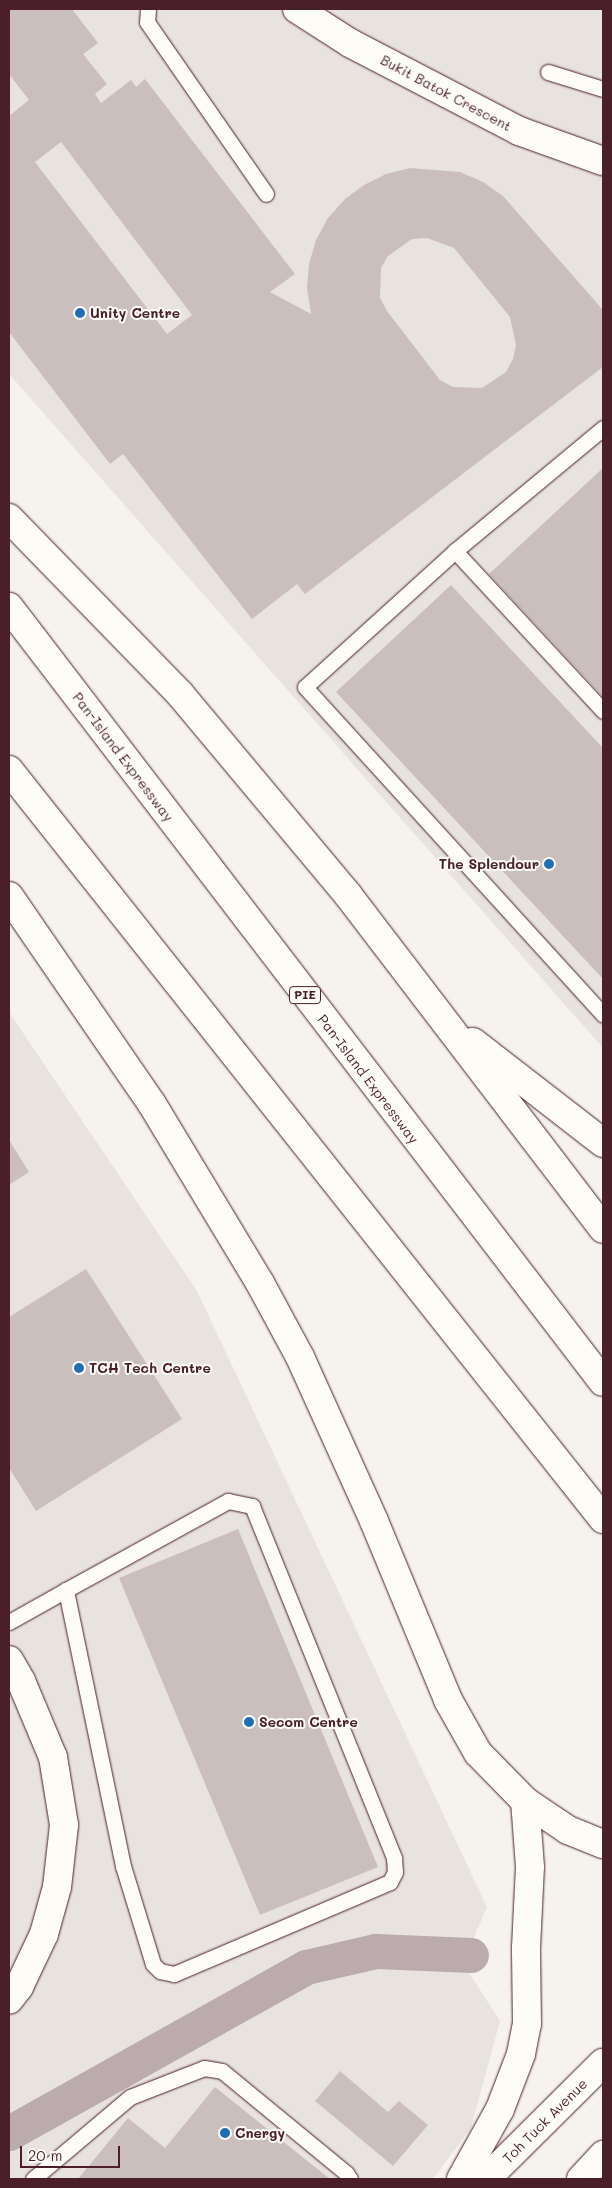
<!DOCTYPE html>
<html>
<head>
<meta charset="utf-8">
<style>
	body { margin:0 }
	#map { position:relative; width:612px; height:2188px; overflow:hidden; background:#f6f3ef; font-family:Mali,sans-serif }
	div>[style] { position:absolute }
	.built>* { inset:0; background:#e9e3e0 }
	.canal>* { height:35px; margin:-17.5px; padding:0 17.5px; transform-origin:17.5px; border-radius:17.5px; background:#bbabac }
	.building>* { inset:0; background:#cbbfbe }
	.roads { filter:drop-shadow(0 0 1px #4a1f2b) drop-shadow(0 0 1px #4a1f2b) }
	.lane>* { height:15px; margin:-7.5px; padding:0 7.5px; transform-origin:7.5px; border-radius:7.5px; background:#fdfcf7 }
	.street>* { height:28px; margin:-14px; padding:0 14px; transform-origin:14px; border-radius:14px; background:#fdfcf7 }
	.secondary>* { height:28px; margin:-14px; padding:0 14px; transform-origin:14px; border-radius:14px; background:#fdfcf7 }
	.primary>* { height:28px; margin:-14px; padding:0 14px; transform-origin:14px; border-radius:14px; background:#fdfcf7 }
	.highway>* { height:28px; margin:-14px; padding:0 14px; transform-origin:14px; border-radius:14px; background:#fdfcf7 }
	.dots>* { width:14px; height:14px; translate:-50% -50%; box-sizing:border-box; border:2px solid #fdfcf7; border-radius:50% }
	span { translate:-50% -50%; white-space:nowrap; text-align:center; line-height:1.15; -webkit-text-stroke:4px #fdfcf7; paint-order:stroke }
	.shield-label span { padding:1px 4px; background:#fdfcf7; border:1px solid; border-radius:4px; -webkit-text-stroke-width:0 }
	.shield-label { font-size:12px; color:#4a1f2b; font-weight:700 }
	.street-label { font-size:14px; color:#4a1f2b }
	.poi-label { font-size:14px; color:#4a1f2b; font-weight:700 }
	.left { translate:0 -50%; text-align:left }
	.right { translate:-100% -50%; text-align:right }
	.frame { position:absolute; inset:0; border:10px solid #4a1f2b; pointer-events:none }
	.scale { position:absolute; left:20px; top:2146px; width:100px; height:22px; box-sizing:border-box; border:2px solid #4a1f2b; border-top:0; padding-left:6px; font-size:15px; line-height:18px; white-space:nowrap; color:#4a1f2b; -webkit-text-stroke:4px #fdfcf7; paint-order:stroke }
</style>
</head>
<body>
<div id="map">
	<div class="built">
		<div style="clip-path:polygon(9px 9px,603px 9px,603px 1048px,9px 374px)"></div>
		<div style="clip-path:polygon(9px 1012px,197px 1291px,487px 1907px,463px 1963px,500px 2021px,471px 2128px,433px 2179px,9px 2179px)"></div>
	</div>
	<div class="canal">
		<div style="left:9px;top:2133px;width:340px;rotate:-29.2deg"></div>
		<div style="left:306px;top:1967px;width:72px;rotate:-12.9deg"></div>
		<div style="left:376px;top:1951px;width:95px;rotate:2.4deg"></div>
	</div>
	<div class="building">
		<div style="clip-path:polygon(evenodd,9px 9px,72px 9px,98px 43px,83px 54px,107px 84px,95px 94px,101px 103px,131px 80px,136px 87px,145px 79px,295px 274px,270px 292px,311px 314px,307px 288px,309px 264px,316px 240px,328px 218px,345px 199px,364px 185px,386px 174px,410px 168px,460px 172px,483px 182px,503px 196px,603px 310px,603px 367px,305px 594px,297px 584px,252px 619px,123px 454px,110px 464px,9px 332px,9px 116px,29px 100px,9px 74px,9px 9px,61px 142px,192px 315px,167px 334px,35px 162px,61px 142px,9px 9px,427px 238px,454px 248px,510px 317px,516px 345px,513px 359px,506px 372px,482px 388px,453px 387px,440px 380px,387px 311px,380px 298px,381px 268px,388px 256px,412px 239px,427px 238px)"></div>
		<div style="clip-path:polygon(603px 468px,603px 697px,489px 574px)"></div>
		<div style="clip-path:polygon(451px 585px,603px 748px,603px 979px,336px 692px)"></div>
		<div style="clip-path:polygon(9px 1140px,29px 1172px,9px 1185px)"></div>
		<div style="clip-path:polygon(86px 1269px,182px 1419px,36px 1511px,9px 1468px,9px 1317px)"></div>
		<div style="clip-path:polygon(238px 1529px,378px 1867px,260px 1915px,119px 1578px)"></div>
		<div style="clip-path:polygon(340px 2071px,388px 2112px,399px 2101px,428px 2125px,393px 2166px,315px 2101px)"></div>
		<div style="clip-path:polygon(215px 2087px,330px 2179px,78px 2179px,128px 2118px,165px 2148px)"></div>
	</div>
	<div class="roads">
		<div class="lane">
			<div style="left:148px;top:9px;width:13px;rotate:94deg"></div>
			<div style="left:147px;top:22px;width:209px;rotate:55.3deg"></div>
			<div style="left:548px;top:72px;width:58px;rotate:17.2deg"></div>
			<div style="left:603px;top:428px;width:192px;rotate:140.3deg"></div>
			<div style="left:455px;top:551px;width:202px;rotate:137.8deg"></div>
			<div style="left:305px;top:687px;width:443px;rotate:47.7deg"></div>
			<div style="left:455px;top:551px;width:218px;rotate:47.2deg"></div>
			<div style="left:9px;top:1622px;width:65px;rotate:-29.3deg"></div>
			<div style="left:66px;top:1590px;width:185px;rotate:-28.8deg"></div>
			<div style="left:228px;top:1501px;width:25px;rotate:12deg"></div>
			<div style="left:252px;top:1506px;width:380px;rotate:68deg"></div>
			<div style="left:394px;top:1858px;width:14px;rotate:86deg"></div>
			<div style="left:395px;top:1872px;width:11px;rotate:117deg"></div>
			<div style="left:390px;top:1882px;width:235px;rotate:156.9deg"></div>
			<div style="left:174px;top:1974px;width:14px;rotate:-168deg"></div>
			<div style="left:160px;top:1971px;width:10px;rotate:-135deg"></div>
			<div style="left:153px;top:1964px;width:102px;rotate:-107deg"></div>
			<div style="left:123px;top:1866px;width:282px;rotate:-101.7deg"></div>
			<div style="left:33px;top:2179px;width:127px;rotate:-40.2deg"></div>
			<div style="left:130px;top:2097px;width:79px;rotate:-21.4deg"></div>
			<div style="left:204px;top:2068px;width:18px;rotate:9deg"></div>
			<div style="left:222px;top:2071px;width:161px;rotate:39.4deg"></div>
			<div style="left:346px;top:2173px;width:7px;rotate:56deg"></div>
		</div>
		<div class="street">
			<div style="left:297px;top:9px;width:63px;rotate:32.7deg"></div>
			<div style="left:350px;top:43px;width:191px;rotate:27.5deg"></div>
			<div style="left:519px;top:131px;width:89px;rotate:19.7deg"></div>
		</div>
		<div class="secondary">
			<div style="left:9px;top:1660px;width:24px;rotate:60deg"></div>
			<div style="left:21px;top:1681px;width:82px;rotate:67.2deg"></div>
			<div style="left:53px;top:1757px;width:69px;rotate:80.8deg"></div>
			<div style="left:64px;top:1825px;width:62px;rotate:96.4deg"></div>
			<div style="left:57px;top:1887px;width:49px;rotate:105.5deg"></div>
			<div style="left:44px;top:1934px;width:59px;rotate:115.3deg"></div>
			<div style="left:19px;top:1987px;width:16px;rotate:128deg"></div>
		</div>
		<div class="primary">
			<div style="left:486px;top:2179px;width:165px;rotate:-44.8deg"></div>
			<div style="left:581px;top:2179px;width:33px;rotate:-47deg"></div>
		</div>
		<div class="highway">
			<div style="left:9px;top:518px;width:245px;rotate:45.8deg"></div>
			<div style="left:180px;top:694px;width:262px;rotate:50.1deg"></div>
			<div style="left:348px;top:895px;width:420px;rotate:52.6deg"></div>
			<div style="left:9px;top:607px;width:976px;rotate:52.53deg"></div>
			<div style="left:9px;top:770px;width:956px;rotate:51.58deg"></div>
			<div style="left:9px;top:896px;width:252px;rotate:55.5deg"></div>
			<div style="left:152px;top:1104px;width:209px;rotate:58.9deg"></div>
			<div style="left:260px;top:1283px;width:84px;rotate:61.6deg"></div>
			<div style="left:300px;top:1357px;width:180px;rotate:65.7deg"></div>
			<div style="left:374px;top:1521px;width:194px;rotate:67.5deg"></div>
			<div style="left:448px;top:1700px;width:61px;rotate:60.5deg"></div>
			<div style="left:478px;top:1753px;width:67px;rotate:45.6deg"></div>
			<div style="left:525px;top:1801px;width:52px;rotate:34deg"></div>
			<div style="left:568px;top:1830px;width:38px;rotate:22deg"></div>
			<div style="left:473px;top:1042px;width:165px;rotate:37.8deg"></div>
			<div style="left:461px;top:2179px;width:80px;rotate:-60.9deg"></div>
			<div style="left:500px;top:2109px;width:59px;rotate:-69.1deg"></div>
			<div style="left:521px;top:2054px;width:31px;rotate:-79deg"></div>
			<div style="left:527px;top:2024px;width:76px;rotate:-90.8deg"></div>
			<div style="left:526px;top:1948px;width:81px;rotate:-87.2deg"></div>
			<div style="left:530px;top:1867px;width:66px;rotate:-94.3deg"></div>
		</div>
	</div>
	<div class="dots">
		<div style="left:80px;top:313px;background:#1f6fb2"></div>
		<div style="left:549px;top:864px;background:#1f6fb2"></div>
		<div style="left:79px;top:1368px;background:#1f6fb2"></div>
		<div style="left:249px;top:1722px;background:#1f6fb2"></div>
		<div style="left:225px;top:2133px;background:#1f6fb2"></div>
	</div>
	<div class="shield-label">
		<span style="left:305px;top:995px">PIE</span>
	</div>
	<div class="street-label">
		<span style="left:446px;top:93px;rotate:28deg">Bukit Batok Crescent</span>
		<span style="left:123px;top:757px;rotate:53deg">Pan-Island Expressway</span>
		<span style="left:368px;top:1079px;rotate:53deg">Pan-Island Expressway</span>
		<span style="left:545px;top:2121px;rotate:-45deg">Toh Tuck Avenue</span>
	</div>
	<div class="poi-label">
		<span class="left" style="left:90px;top:313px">Unity Centre</span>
		<span class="right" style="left:539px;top:864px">The Splendour</span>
		<span class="left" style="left:89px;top:1368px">TCH Tech Centre</span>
		<span class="left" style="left:259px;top:1722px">Secom Centre</span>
		<span class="left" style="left:235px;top:2133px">Cnergy</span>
	</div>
	<div class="frame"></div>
	<div class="scale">20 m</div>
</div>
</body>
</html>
